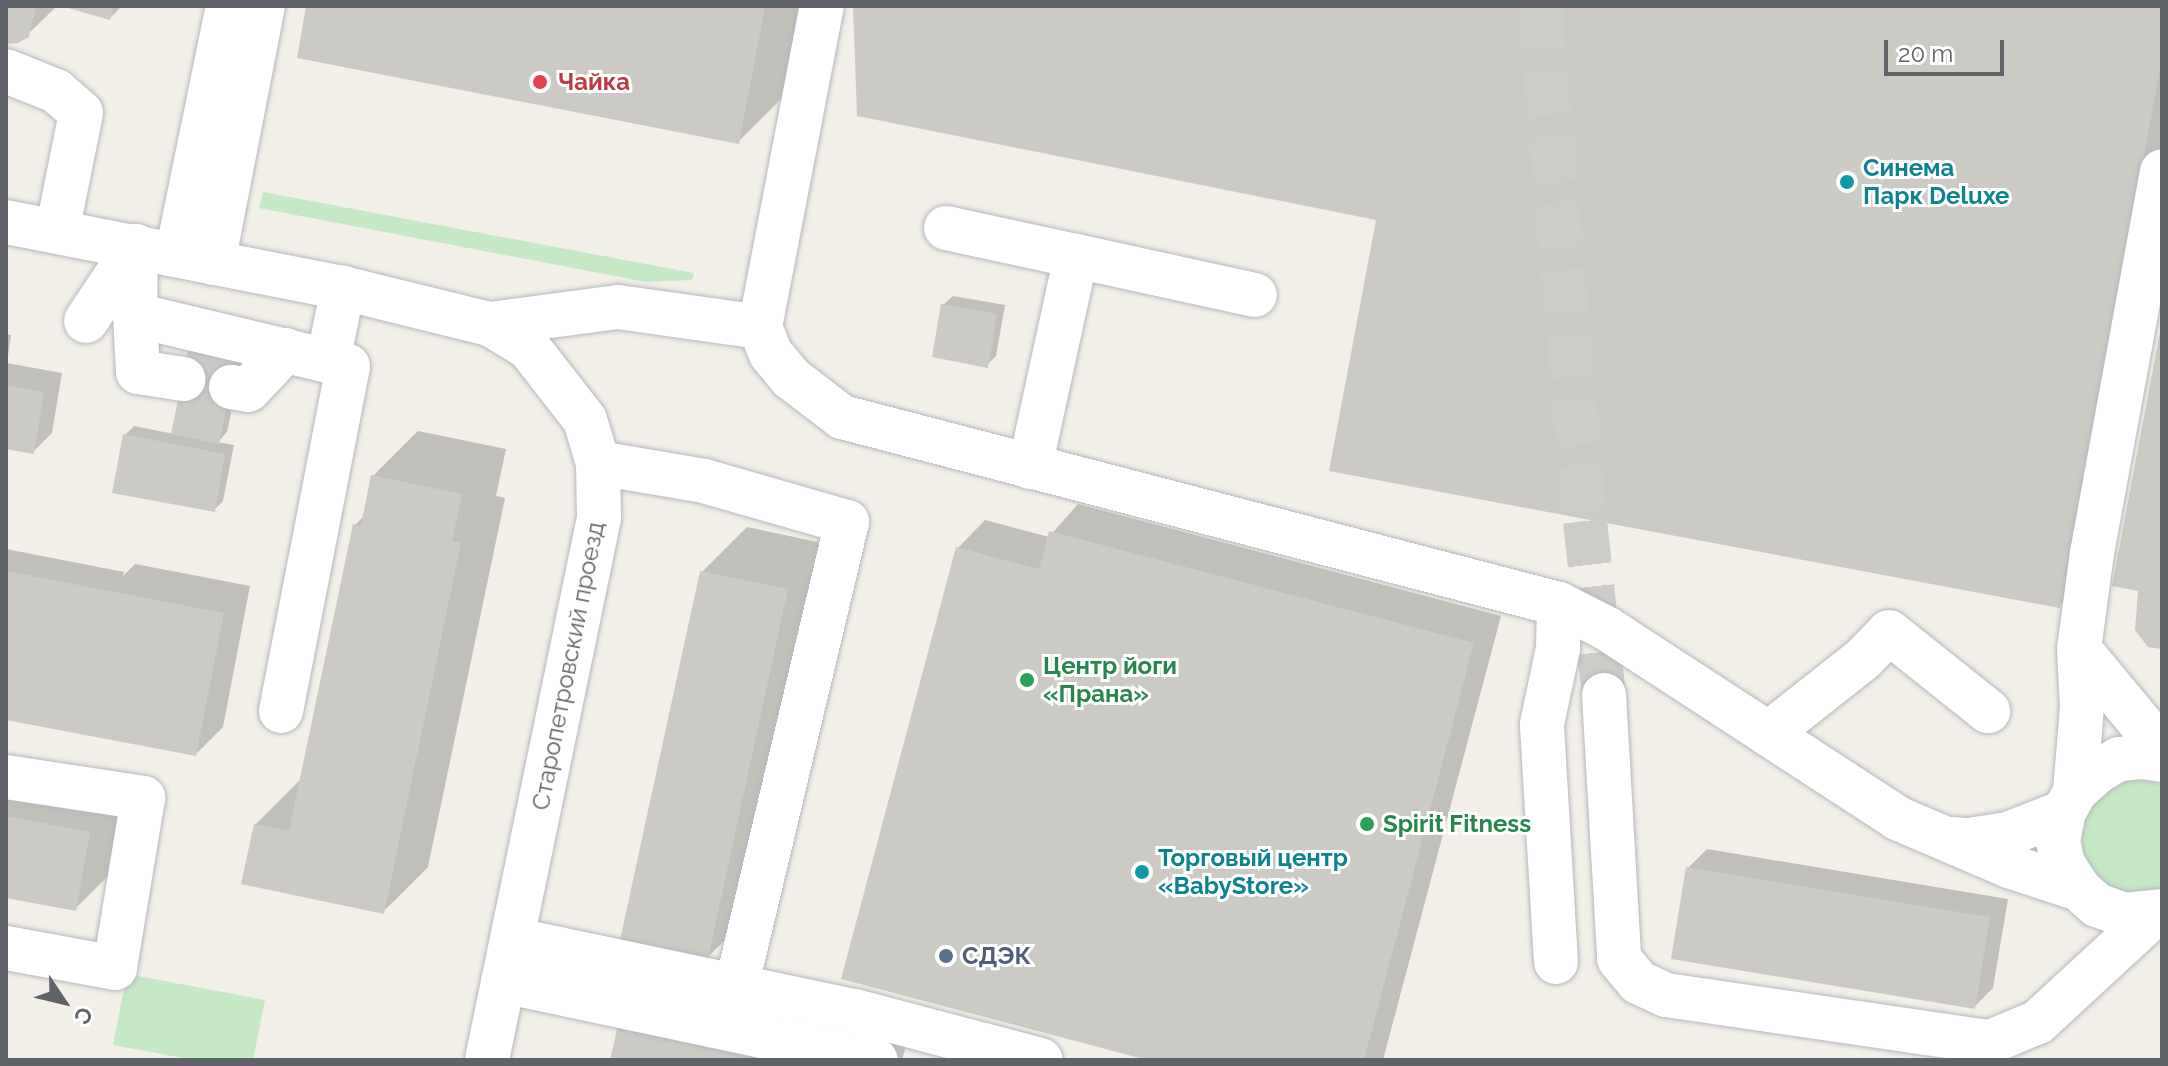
<!DOCTYPE html>
<html>
<head>
<meta charset="utf-8">
<style>
	body { margin:0 }
	#map { position:relative; width:2168px; height:1066px; overflow:hidden; background:#f1efe8; font-family:Raleway,sans-serif }
	div>[style] { position:absolute }
	.green>* { inset:0; background:#c5e8c5 }
	.shadow>* { inset:0; background:#0003 }
	.building>* { inset:0; background:#cccac5 }
	.minor-tunnel>* { height:44px; margin-top:-22px; transform-origin:0; background:repeating-linear-gradient(90deg,#ccccc8 0 44px,transparent 0 66px) }
	.roads { filter:drop-shadow(0 0 2px #b5b8bc) drop-shadow(0 0 2px #b5b8bc) }
	.minor>* { height:44px; margin:-22px; padding:0 22px; transform-origin:22px; border-radius:22px; background:#fff }
	.dots>* { width:22px; height:22px; translate:-50% -50%; box-sizing:border-box; border:4px solid #fff; border-radius:50% }
	span { translate:-50% -50%; white-space:nowrap; text-align:center; line-height:1.15; -webkit-text-stroke:6px #fff; paint-order:stroke }
	.health-label { font-size:24px; color:#be3a42; font-weight:700 }
	.left { translate:0 -50%; text-align:left }
	.culture-label { font-size:24px; color:#0d838f; font-weight:700 }
	.street-label { font-size:24px; color:#5f6368 }
	.leisure-label { font-size:24px; color:#27864d; font-weight:700 }
	.service-label { font-size:24px; color:#4e5e75; font-weight:700 }
	.frame { position:absolute; inset:0; border:8px solid #5f6368; pointer-events:none }
	.north { position:absolute; left:24px; top:962px; width:80px; height:80px; -webkit-text-stroke:6px #fff; paint-order:stroke; rotate:125deg; font-size:22px; font-weight:700; line-height:32px; text-align:center; color:#5f6368 }
	.north::after { content:''; display:block; margin:auto; width:28px; height:36px; background:#5f6368; clip-path:polygon(50% 0,100% 100%,50% 72%,0 100%) }
	.scale { position:absolute; left:1884px; top:40px; width:120px; height:36px; box-sizing:border-box; border:4px solid #5f6368; border-top:0; padding-left:10px; font-size:24px; line-height:28px; white-space:nowrap; color:#5f6368; -webkit-text-stroke:6px #fff; paint-order:stroke }
</style>
</head>
<body>
<div id="map">
	<div class="green">
		<div style="clip-path:polygon(263px 192px,694px 273px,692px 280px,646px 282px,259px 208px)"></div>
		<div style="clip-path:polygon(2135px 779px,2162px 785px,2162px 890px,2123px 893px,2108px 886px,2091px 870px,2083px 850px,2081px 834px,2085px 815px,2097px 797px,2112px 785px)"></div>
		<div style="clip-path:polygon(127px 974px,265px 1000px,253px 1060px,194px 1060px,113px 1045px)"></div>
	</div>
	<div class="shadow">
		<div style="clip-path:polygon(6px 6px,57px 6px,27px 35px,6px 41px)"></div>
		<div style="clip-path:polygon(65px 6px,122px 6px,110px 18px)"></div>
		<div style="clip-path:polygon(309px 6px,809px 6px,794px 86px,738px 142px)"></div>
		<div style="clip-path:polygon(855px 6px,2162px 6px,2162px 165px,2087px 578px,2059px 606px,1379px 219px)"></div>
		<div style="clip-path:polygon(953px 296px,1005px 305px,996px 356px,987px 365px,943px 305px)"></div>
		<div style="clip-path:polygon(6px 334px,11px 335px,7px 363px,62px 373px,52px 433px,33px 452px,6px 447px)"></div>
		<div style="clip-path:polygon(199px 343px,244px 352px,227px 432px,218px 442px,234px 445px,223px 501px,214px 510px,125px 435px,134px 426px,174px 434px,190px 352px)"></div>
		<div style="clip-path:polygon(418px 431px,506px 449px,496px 496px,505px 498px,428px 867px,383px 912px,255px 825px,300px 780px,355px 525px,365px 515px,373px 476px)"></div>
		<div style="clip-path:polygon(1078px 504px,1501px 616px,1383px 1060px,1155px 1060px,958px 548px,985px 520px,1049px 537px)"></div>
		<div style="clip-path:polygon(747px 527px,832px 545px,753px 912px,708px 957px,695px 1000px,906px 1045px,902px 1060px,612px 1060px,702px 572px)"></div>
		<div style="clip-path:polygon(6px 549px,124px 572px,123px 576px,135px 564px,250px 586px,223px 727px,196px 754px,6px 718px)"></div>
		<div style="clip-path:polygon(6px 763px,134px 787px,120px 864px,75px 909px,6px 896px)"></div>
		<div style="clip-path:polygon(1707px 849px,2008px 899px,1993px 988px,1974px 1007px,1688px 868px)"></div>
	</div>
	<div class="building">
		<div style="clip-path:polygon(6px 6px,36px 6px,29px 37px,18px 43px,6px 44px)"></div>
		<div style="clip-path:polygon(61px 6px,114px 6px,110px 20px)"></div>
		<div style="clip-path:polygon(306px 6px,765px 6px,739px 144px,297px 58px)"></div>
		<div style="clip-path:polygon(853px 6px,2162px 6px,2162px 58px,2060px 608px,1329px 471px,1376px 220px,857px 116px)"></div>
		<div style="clip-path:polygon(941px 304px,997px 314px,988px 368px,932px 357px)"></div>
		<div style="clip-path:polygon(2160px 332px,2162px 332px,2162px 649px,2148px 647px,2135px 630px,2138px 591px,2112px 586px)"></div>
		<div style="clip-path:polygon(188px 351px,236px 361px,219px 444px,171px 434px)"></div>
		<div style="clip-path:polygon(6px 385px,44px 392px,34px 454px,6px 449px)"></div>
		<div style="clip-path:polygon(123px 434px,225px 454px,215px 512px,112px 493px)"></div>
		<div style="clip-path:polygon(371px 475px,462px 494px,452px 541px,461px 543px,384px 914px,241px 884px,254px 824px,289px 831px,353px 524px,361px 526px)"></div>
		<div style="clip-path:polygon(1049px 531px,1474px 643px,1364px 1060px,1147px 1060px,841px 979px,956px 547px,1039px 569px)"></div>
		<div style="clip-path:polygon(6px 571px,224px 613px,196px 756px,6px 720px)"></div>
		<div style="clip-path:polygon(700px 571px,788px 589px,708px 959px,775px 1060px,610px 1060px,618px 1025px,620px 940px)"></div>
		<div style="clip-path:polygon(6px 816px,90px 832px,76px 911px,6px 898px)"></div>
		<div style="clip-path:polygon(1686px 867px,1990px 917px,1975px 1009px,1671px 959px)"></div>
	</div>
	<div class="minor-tunnel">
		<div style="left:1540px;top:6px;width:517px;rotate:85.01deg"></div>
		<div style="left:1585px;top:521px;width:175px;rotate:83.8deg"></div>
	</div>
	<div class="roads">
		<div class="minor">
			<div style="left:6px;top:71px;width:54px;rotate:21.8deg"></div>
			<div style="left:56px;top:91px;width:33px;rotate:41deg"></div>
			<div style="left:81px;top:113px;width:121px;rotate:101.4deg"></div>
			<div style="left:6px;top:222px;width:343px;rotate:11.1deg"></div>
			<div style="left:343px;top:288px;width:151px;rotate:13.8deg"></div>
			<div style="left:490px;top:324px;width:46px;rotate:31.6deg"></div>
			<div style="left:529px;top:348px;width:91px;rotate:52.1deg"></div>
			<div style="left:585px;top:420px;width:45px;rotate:73.2deg"></div>
			<div style="left:598px;top:463px;width:55px;rotate:89deg"></div>
			<div style="left:599px;top:518px;width:553px;rotate:101.68deg"></div>
			<div style="left:946px;top:228px;width:133px;rotate:12.2deg"></div>
			<div style="left:136px;top:246px;width:69px;rotate:90.8deg"></div>
			<div style="left:135px;top:315px;width:198px;rotate:13.4deg"></div>
			<div style="left:328px;top:361px;width:75px;rotate:-78.4deg"></div>
			<div style="left:177px;top:254px;width:253px;rotate:-78.4deg"></div>
			<div style="left:213px;top:263px;width:262px;rotate:-79deg"></div>
			<div style="left:135px;top:315px;width:57px;rotate:87deg"></div>
			<div style="left:138px;top:372px;width:46px;rotate:8.8deg"></div>
			<div style="left:86px;top:321px;width:90px;rotate:-56.3deg"></div>
			<div style="left:490px;top:324px;width:129px;rotate:-7.6deg"></div>
			<div style="left:618px;top:307px;width:143px;rotate:8deg"></div>
			<div style="left:760px;top:327px;width:29px;rotate:68deg"></div>
			<div style="left:771px;top:354px;width:31px;rotate:50deg"></div>
			<div style="left:791px;top:378px;width:64px;rotate:37.4deg"></div>
			<div style="left:842px;top:417px;width:741px;rotate:14.62deg"></div>
			<div style="left:1559px;top:604px;width:53px;rotate:27.1deg"></div>
			<div style="left:1606px;top:628px;width:348px;rotate:33.1deg"></div>
			<div style="left:1897px;top:818px;width:122px;rotate:23.2deg"></div>
			<div style="left:2009px;top:866px;width:74px;rotate:18.2deg"></div>
			<div style="left:760px;top:327px;width:327px;rotate:-79.1deg"></div>
			<div style="left:231px;top:387px;width:17px;rotate:10deg"></div>
			<div style="left:248px;top:390px;width:55px;rotate:-46.5deg"></div>
			<div style="left:598px;top:463px;width:108px;rotate:9.6deg"></div>
			<div style="left:704px;top:481px;width:149px;rotate:16deg"></div>
			<div style="left:847px;top:522px;width:480px;rotate:103.4deg"></div>
			<div style="left:1030px;top:467px;width:216px;rotate:-77.7deg"></div>
			<div style="left:1076px;top:256px;width:183px;rotate:12.3deg"></div>
			<div style="left:2079px;top:649px;width:130px;rotate:50.3deg"></div>
			<div style="left:1604px;top:695px;width:264px;rotate:86.7deg"></div>
			<div style="left:1619px;top:959px;width:30px;rotate:50deg"></div>
			<div style="left:1638px;top:982px;width:31px;rotate:25deg"></div>
			<div style="left:1666px;top:995px;width:327px;rotate:8.3deg"></div>
			<div style="left:1990px;top:1042px;width:52px;rotate:-22.6deg"></div>
			<div style="left:2038px;top:1022px;width:159px;rotate:-42.7deg"></div>
			<div style="left:281px;top:711px;width:351px;rotate:-79deg"></div>
			<div style="left:348px;top:366px;width:21px;rotate:-166deg"></div>
			<div style="left:1768px;top:734px;width:121px;rotate:-38.3deg"></div>
			<div style="left:1863px;top:659px;width:37px;rotate:-46deg"></div>
			<div style="left:1889px;top:632px;width:127px;rotate:38.6deg"></div>
			<div style="left:2162px;top:760px;width:20px;rotate:-171deg"></div>
			<div style="left:2142px;top:757px;width:23px;rotate:175deg"></div>
			<div style="left:2119px;top:759px;width:24px;rotate:150deg"></div>
			<div style="left:2098px;top:771px;width:31px;rotate:138deg"></div>
			<div style="left:2075px;top:792px;width:23px;rotate:119deg"></div>
			<div style="left:2064px;top:812px;width:30px;rotate:102deg"></div>
			<div style="left:2058px;top:841px;width:24px;rotate:78deg"></div>
			<div style="left:2063px;top:864px;width:30px;rotate:57deg"></div>
			<div style="left:2079px;top:889px;width:24px;rotate:42deg"></div>
			<div style="left:2097px;top:905px;width:29px;rotate:20deg"></div>
			<div style="left:2124px;top:915px;width:38px;rotate:-6deg"></div>
			<div style="left:6px;top:777px;width:139px;rotate:8.7deg"></div>
			<div style="left:143px;top:798px;width:172px;rotate:99.4deg"></div>
			<div style="left:115px;top:968px;width:111px;rotate:-169.6deg"></div>
			<div style="left:2075px;top:792px;width:85px;rotate:-85.3deg"></div>
			<div style="left:2082px;top:707px;width:58px;rotate:-93deg"></div>
			<div style="left:2079px;top:649px;width:97px;rotate:-82.3deg"></div>
			<div style="left:2092px;top:553px;width:388px;rotate:-79.6deg"></div>
			<div style="left:1953px;top:839px;width:16px;rotate:4deg"></div>
			<div style="left:1969px;top:840px;width:39px;rotate:-9deg"></div>
			<div style="left:2008px;top:834px;width:60px;rotate:-21.4deg"></div>
			<div style="left:512px;top:939px;width:350px;rotate:11.9deg"></div>
			<div style="left:855px;top:1011px;width:192px;rotate:14.8deg"></div>
			<div style="left:1556px;top:962px;width:238px;rotate:-93.4deg"></div>
			<div style="left:1542px;top:724px;width:77px;rotate:-78deg"></div>
			<div style="left:1558px;top:649px;width:45px;rotate:-88.7deg"></div>
			<div style="left:503px;top:981px;width:381px;rotate:12deg"></div>
		</div>
	</div>
	<div class="dots">
		<div style="left:540px;top:82px;background:#e0444e"></div>
		<div style="left:1847px;top:182px;background:#0f9aa8"></div>
		<div style="left:1027px;top:680px;background:#2e9e5b"></div>
		<div style="left:1367px;top:824px;background:#2e9e5b"></div>
		<div style="left:1142px;top:872px;background:#0f9aa8"></div>
		<div style="left:946px;top:956px;background:#5c6f8a"></div>
	</div>
	<div class="health-label">
		<span class="left" style="left:558px;top:82px">Чайка</span>
	</div>
	<div class="culture-label">
		<span class="left" style="left:1863px;top:182px">Синема<br>Парк Deluxe</span>
		<span class="left" style="left:1158px;top:872px">Торговый центр<br>«BabyStore»</span>
	</div>
	<div class="street-label">
		<span style="left:568px;top:666px;rotate:-79deg">Старопетровский проезд</span>
	</div>
	<div class="leisure-label">
		<span class="left" style="left:1043px;top:680px">Центр йоги<br>«Прана»</span>
		<span class="left" style="left:1383px;top:824px">Spirit Fitness</span>
	</div>
	<div class="service-label">
		<span class="left" style="left:962px;top:956px">СДЭК</span>
	</div>
	<div class="frame"></div>
	<div class="north">С</div>
	<div class="scale">20 m</div>
</div>
</body>
</html>
